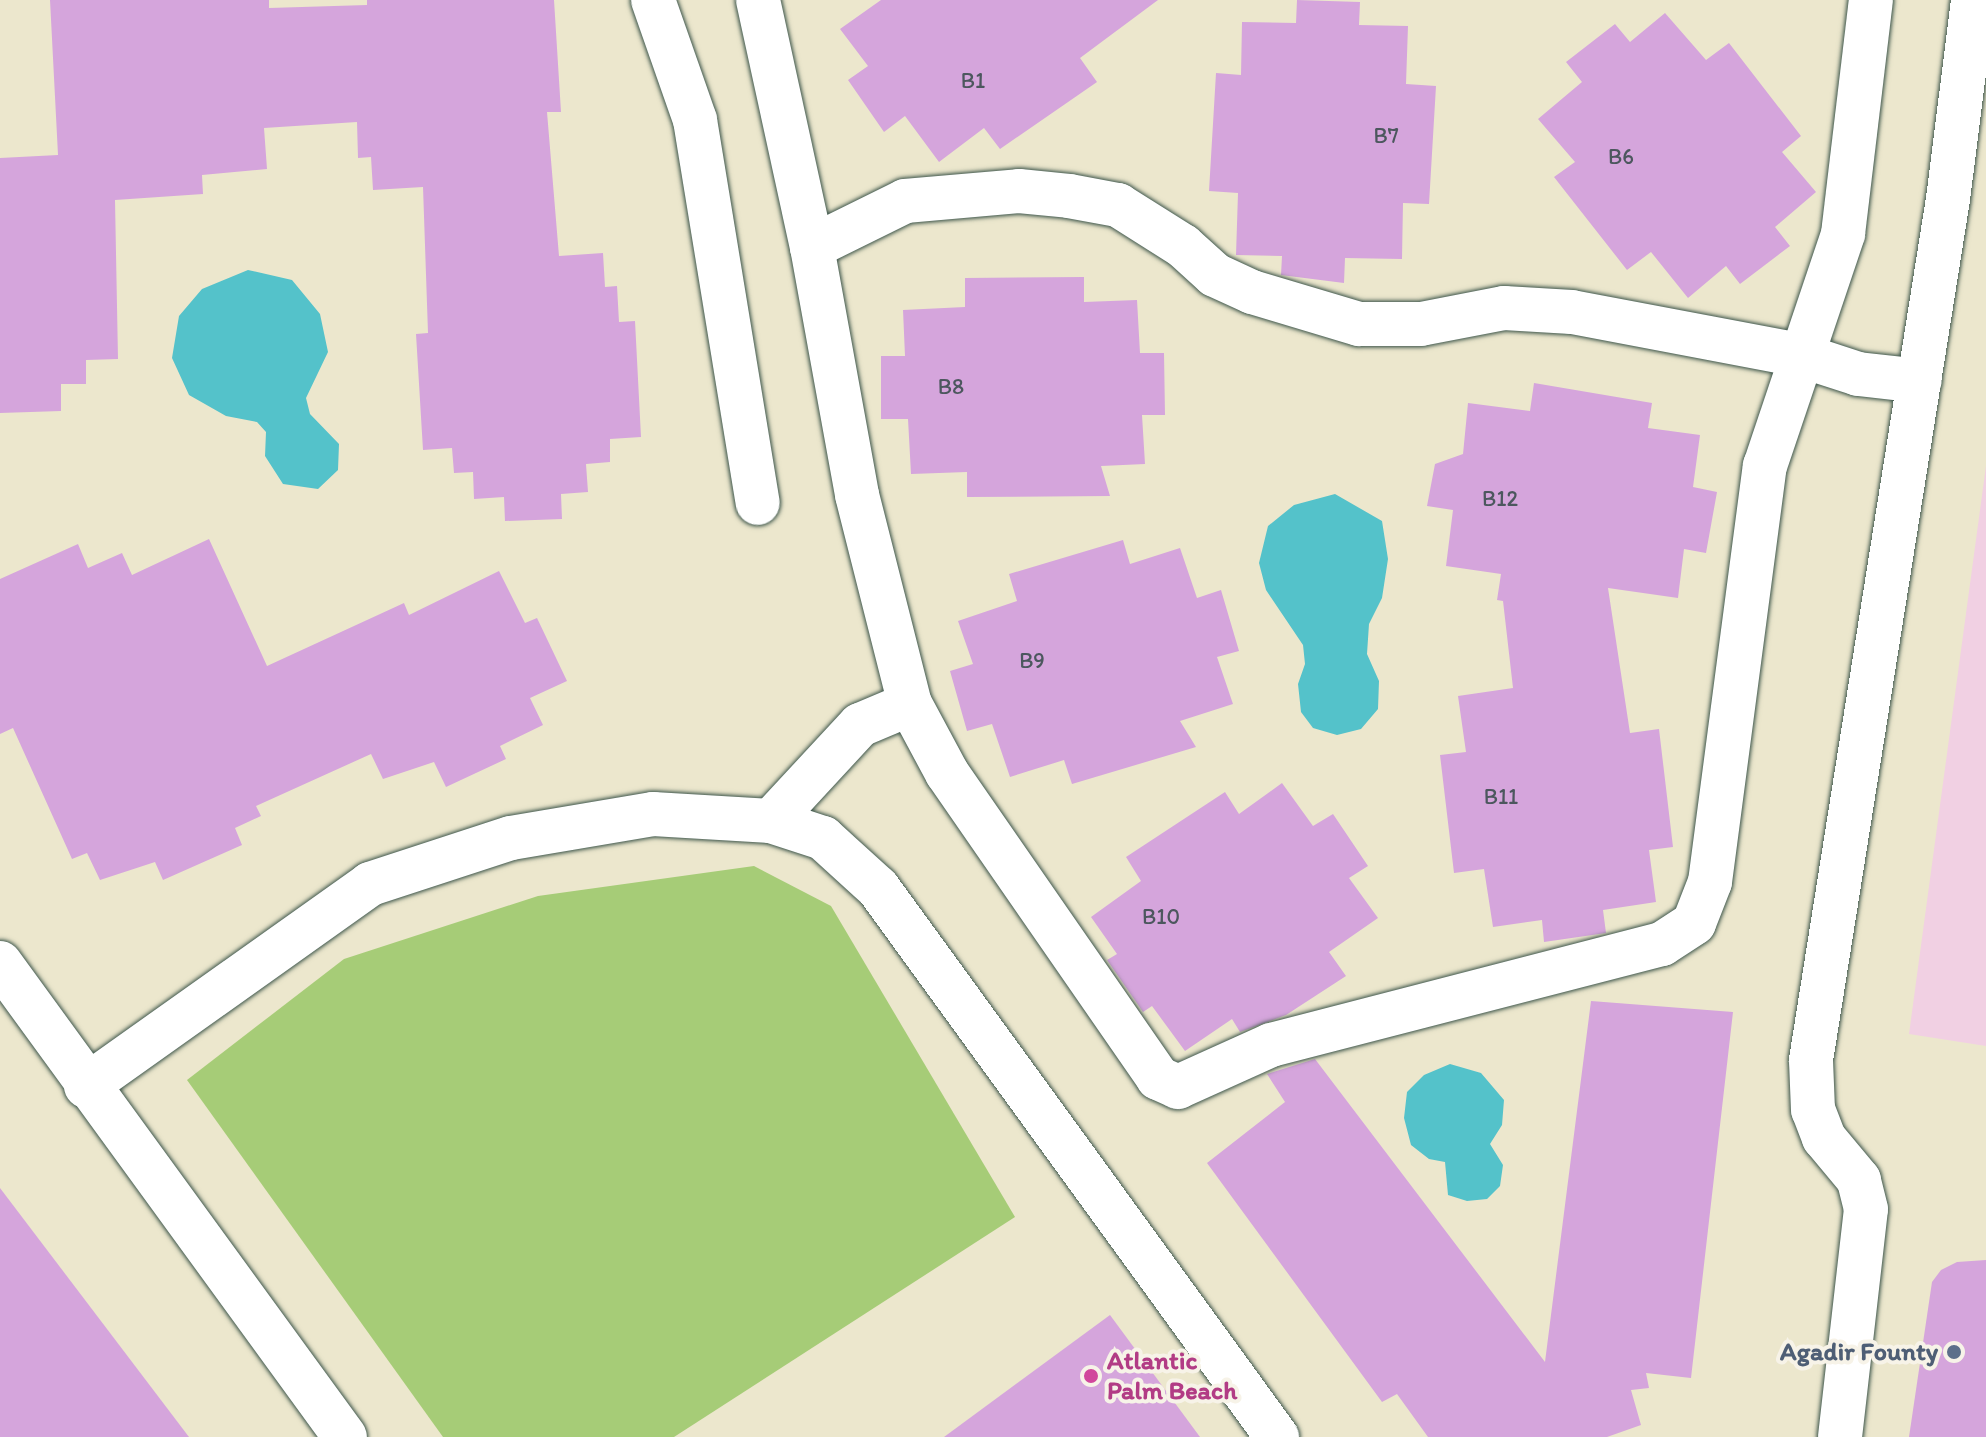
<!DOCTYPE html>
<html>
<head>
<meta charset="utf-8">
<style>
	body { margin:0 }
	#map { position:relative; width:1986px; height:1437px; overflow:hidden; background:#ece7cd; font-family:Itim,sans-serif }
	div>[style] { position:absolute }
	.built>* { inset:0; background:#f1d0e3 }
	.green>* { inset:0; background:#a6cc77 }
	.water>* { inset:0; background:#54c2ca }
	.building>* { inset:0; background:#d5a5dc }
	.roads { filter:drop-shadow(0 0 2px #3e564b) drop-shadow(0 0 2px #3e564b) }
	.minor>* { height:44px; margin:-22px; padding:0 22px; transform-origin:22px; border-radius:22px; background:#fff }
	.dots>* { width:22px; height:22px; translate:-50% -50%; box-sizing:border-box; border:4px solid #f7f3e8; border-radius:50% }
	span { translate:-50% -50%; white-space:nowrap; text-align:center; line-height:1.15; -webkit-text-stroke:8px #f7f3e8; paint-order:stroke }
	.number-label { font-size:22px; color:#4c575e }
	.number-label span { -webkit-text-stroke-width:0 }
	.service-label { font-size:26px; color:#4e5e75; font-weight:700 }
	.right { translate:-100% -50%; text-align:right }
	.hotel-label { font-size:26px; color:#b23c85; font-weight:700 }
	.left { translate:0 -50%; text-align:left }
</style>
</head>
<body>
<div id="map">
	<div class="built">
		<div style="clip-path:polygon(1986px 466px,1986px 1046px,1909px 1034px)"></div>
	</div>
	<div class="green">
		<div style="clip-path:polygon(754px 866px,831px 906px,1015px 1217px,674px 1437px,443px 1437px,187px 1080px,344px 959px,538px 896px)"></div>
	</div>
	<div class="water">
		<div style="clip-path:polygon(248px 270px,292px 280px,320px 314px,328px 352px,306px 398px,310px 414px,339px 444px,338px 470px,318px 489px,283px 484px,265px 456px,266px 432px,257px 422px,226px 416px,189px 395px,172px 358px,179px 316px,202px 289px)"></div>
		<div style="clip-path:polygon(1335px 494px,1382px 521px,1388px 559px,1382px 598px,1369px 624px,1367px 654px,1379px 681px,1378px 709px,1361px 729px,1337px 735px,1313px 728px,1301px 712px,1298px 684px,1305px 664px,1303px 645px,1266px 590px,1259px 563px,1268px 526px,1294px 505px)"></div>
		<div style="clip-path:polygon(1450px 1064px,1481px 1073px,1504px 1100px,1502px 1125px,1490px 1144px,1503px 1165px,1500px 1186px,1487px 1199px,1467px 1201px,1448px 1195px,1445px 1162px,1429px 1159px,1411px 1145px,1404px 1118px,1407px 1092px,1424px 1075px)"></div>
	</div>
	<div class="building">
		<div style="clip-path:polygon(50px 0,269px 0,269px 8px,367px 5px,367px 0,554px 0,561px 112px,547px 112px,559px 256px,603px 253px,605px 287px,617px 286px,619px 322px,635px 321px,641px 437px,610px 439px,610px 462px,586px 464px,588px 492px,561px 494px,562px 519px,505px 521px,504px 497px,474px 499px,473px 472px,454px 473px,452px 448px,423px 450px,416px 334px,428px 333px,423px 187px,373px 190px,371px 157px,358px 158px,357px 122px,264px 128px,267px 169px,202px 175px,203px 194px,115px 200px,118px 359px,86px 360px,86px 384px,61px 384px,61px 411px,0 413px,0 158px,58px 155px)"></div>
		<div style="clip-path:polygon(881px 0,1158px 0,1080px 58px,1097px 82px,1000px 149px,984px 128px,939px 162px,905px 116px,884px 132px,848px 80px,868px 66px,840px 29px)"></div>
		<div style="clip-path:polygon(1297px 0,1360px 2px,1359px 25px,1408px 26px,1406px 84px,1436px 86px,1429px 204px,1403px 203px,1402px 259px,1345px 258px,1344px 283px,1281px 275px,1282px 256px,1236px 255px,1238px 193px,1209px 191px,1216px 73px,1241px 75px,1242px 22px,1296px 23px)"></div>
		<div style="clip-path:polygon(1665px 13px,1706px 60px,1729px 43px,1801px 136px,1782px 152px,1816px 192px,1775px 227px,1790px 246px,1740px 284px,1726px 266px,1688px 298px,1651px 252px,1627px 270px,1554px 177px,1575px 162px,1538px 119px,1582px 82px,1566px 62px,1615px 24px,1630px 42px)"></div>
		<div style="clip-path:polygon(1084px 277px,1084px 302px,1137px 300px,1140px 353px,1164px 353px,1165px 415px,1142px 415px,1145px 464px,1101px 466px,1110px 496px,967px 497px,967px 472px,911px 474px,908px 419px,881px 419px,881px 356px,905px 356px,903px 310px,965px 307px,965px 278px)"></div>
		<div style="clip-path:polygon(1534px 383px,1652px 403px,1648px 428px,1700px 435px,1693px 487px,1717px 492px,1706px 553px,1684px 549px,1678px 598px,1608px 588px,1630px 733px,1659px 729px,1673px 847px,1649px 850px,1656px 902px,1603px 910px,1606px 933px,1544px 942px,1542px 920px,1493px 927px,1484px 869px,1454px 873px,1440px 755px,1466px 752px,1458px 696px,1513px 688px,1503px 601px,1497px 600px,1501px 574px,1446px 566px,1453px 510px,1427px 506px,1435px 464px,1463px 454px,1468px 403px,1530px 411px)"></div>
		<div style="clip-path:polygon(209px 539px,267px 666px,404px 603px,409px 615px,499px 571px,525px 623px,537px 618px,567px 681px,530px 698px,543px 725px,500px 746px,506px 759px,446px 787px,434px 762px,383px 779px,371px 754px,256px 806px,261px 816px,235px 828px,242px 845px,163px 880px,155px 862px,100px 880px,87px 853px,72px 859px,13px 728px,0 734px,0 579px,78px 544px,88px 568px,122px 553px,132px 575px)"></div>
		<div style="clip-path:polygon(1123px 540px,1130px 564px,1180px 548px,1197px 598px,1221px 590px,1239px 651px,1217px 657px,1233px 704px,1180px 721px,1196px 747px,1072px 784px,1064px 760px,1010px 777px,992px 724px,967px 731px,950px 671px,973px 664px,958px 621px,1017px 601px,1009px 574px)"></div>
		<div style="clip-path:polygon(1282px 783px,1313px 826px,1333px 814px,1368px 866px,1349px 878px,1378px 918px,1329px 952px,1346px 976px,1286px 1015px,1240px 1032px,1232px 1019px,1185px 1051px,1152px 1006px,1143px 1012px,1107px 960px,1117px 954px,1091px 917px,1141px 881px,1126px 857px,1225px 792px,1239px 814px)"></div>
		<div style="clip-path:polygon(1591px 1001px,1733px 1012px,1691px 1378px,1646px 1373px,1649px 1388px,1631px 1390px,1641px 1425px,1607px 1437px,1428px 1437px,1397px 1394px,1382px 1402px,1207px 1163px,1285px 1102px,1267px 1074px,1315px 1059px,1545px 1362px)"></div>
		<div style="clip-path:polygon(0 1188px,189px 1437px,0 1437px)"></div>
		<div style="clip-path:polygon(1986px 1260px,1986px 1437px,1909px 1437px,1932px 1282px,1941px 1270px,1957px 1262px)"></div>
		<div style="clip-path:polygon(1110px 1315px,1200px 1437px,944px 1437px)"></div>
	</div>
	<div class="roads">
		<div class="minor">
			<div style="left:653px;top:0;width:127px;rotate:70.7deg"></div>
			<div style="left:695px;top:120px;width:388px;rotate:80.7deg"></div>
			<div style="left:758px;top:0;width:253px;rotate:77.7deg"></div>
			<div style="left:812px;top:247px;width:252px;rotate:79.7deg"></div>
			<div style="left:857px;top:495px;width:216px;rotate:75.8deg"></div>
			<div style="left:910px;top:704px;width:78px;rotate:61.8deg"></div>
			<div style="left:947px;top:773px;width:371px;rotate:55.3deg"></div>
			<div style="left:1158px;top:1078px;width:22px;rotate:24deg"></div>
			<div style="left:1178px;top:1087px;width:102px;rotate:-24.3deg"></div>
			<div style="left:1271px;top:1045px;width:404px;rotate:-14.5deg"></div>
			<div style="left:1662px;top:944px;width:38px;rotate:-33deg"></div>
			<div style="left:1694px;top:923px;width:44px;rotate:-68.7deg"></div>
			<div style="left:1710px;top:882px;width:420px;rotate:-82.5deg"></div>
			<div style="left:1765px;top:466px;width:245px;rotate:-71.4deg"></div>
			<div style="left:1843px;top:234px;width:236px;rotate:-83.2deg"></div>
			<div style="left:812px;top:247px;width:104px;rotate:-26.3deg"></div>
			<div style="left:905px;top:201px;width:114px;rotate:-5deg"></div>
			<div style="left:1019px;top:191px;width:50px;rotate:5.7deg"></div>
			<div style="left:1069px;top:196px;width:50px;rotate:10.4deg"></div>
			<div style="left:1118px;top:205px;width:77px;rotate:32.2deg"></div>
			<div style="left:1183px;top:246px;width:43px;rotate:42.2deg"></div>
			<div style="left:1215px;top:275px;width:41px;rotate:24.7deg"></div>
			<div style="left:1252px;top:292px;width:112px;rotate:16.7deg"></div>
			<div style="left:1359px;top:324px;width:62px"></div>
			<div style="left:1421px;top:324px;width:85px;rotate:-10.9deg"></div>
			<div style="left:1504px;top:308px;width:68px;rotate:3.4deg"></div>
			<div style="left:1572px;top:312px;width:232px;rotate:10.7deg"></div>
			<div style="left:1800px;top:355px;width:61px;rotate:18.1deg"></div>
			<div style="left:1858px;top:374px;width:62px;rotate:6.4deg"></div>
			<div style="left:771px;top:821px;width:131px;rotate:-47.2deg"></div>
			<div style="left:860px;top:725px;width:54px;rotate:-22.8deg"></div>
			<div style="left:0;top:963px;width:586px;rotate:53.95deg"></div>
			<div style="left:86px;top:1086px;width:349px;rotate:-35.4deg"></div>
			<div style="left:370px;top:884px;width:148px;rotate:-18.1deg"></div>
			<div style="left:511px;top:838px;width:144px;rotate:-9.6deg"></div>
			<div style="left:653px;top:814px;width:118px;rotate:3.4deg"></div>
			<div style="left:771px;top:821px;width:55px;rotate:18.1deg"></div>
			<div style="left:823px;top:838px;width:74px;rotate:42.3deg"></div>
			<div style="left:878px;top:888px;width:679px;rotate:53.99deg"></div>
			<div style="left:1840px;top:1437px;width:229px;rotate:-83.5deg"></div>
			<div style="left:1866px;top:1209px;width:30px;rotate:-104deg"></div>
			<div style="left:1859px;top:1180px;width:55px;rotate:-129.8deg"></div>
			<div style="left:1824px;top:1138px;width:30px;rotate:-111deg"></div>
			<div style="left:1813px;top:1110px;width:50px;rotate:-92.3deg"></div>
			<div style="left:1811px;top:1060px;width:872px;rotate:-80.96deg"></div>
			<div style="left:1948px;top:199px;width:201px;rotate:-82.8deg"></div>
		</div>
	</div>
	<div class="dots">
		<div style="left:1954px;top:1352px;background:#5c6f8a"></div>
		<div style="left:1091px;top:1376px;background:#d1479c"></div>
	</div>
	<div class="number-label">
		<span style="left:973px;top:81px">B1</span>
		<span style="left:1386px;top:136px">B7</span>
		<span style="left:1621px;top:157px">B6</span>
		<span style="left:951px;top:387px">B8</span>
		<span style="left:1500px;top:499px">B12</span>
		<span style="left:1032px;top:661px">B9</span>
		<span style="left:1501px;top:797px">B11</span>
		<span style="left:1161px;top:917px">B10</span>
	</div>
	<div class="service-label">
		<span class="right" style="left:1938px;top:1352px">Agadir Founty</span>
	</div>
	<div class="hotel-label">
		<span class="left" style="left:1107px;top:1376px">Atlantic<br>Palm Beach</span>
	</div>
</div>
</body>
</html>
